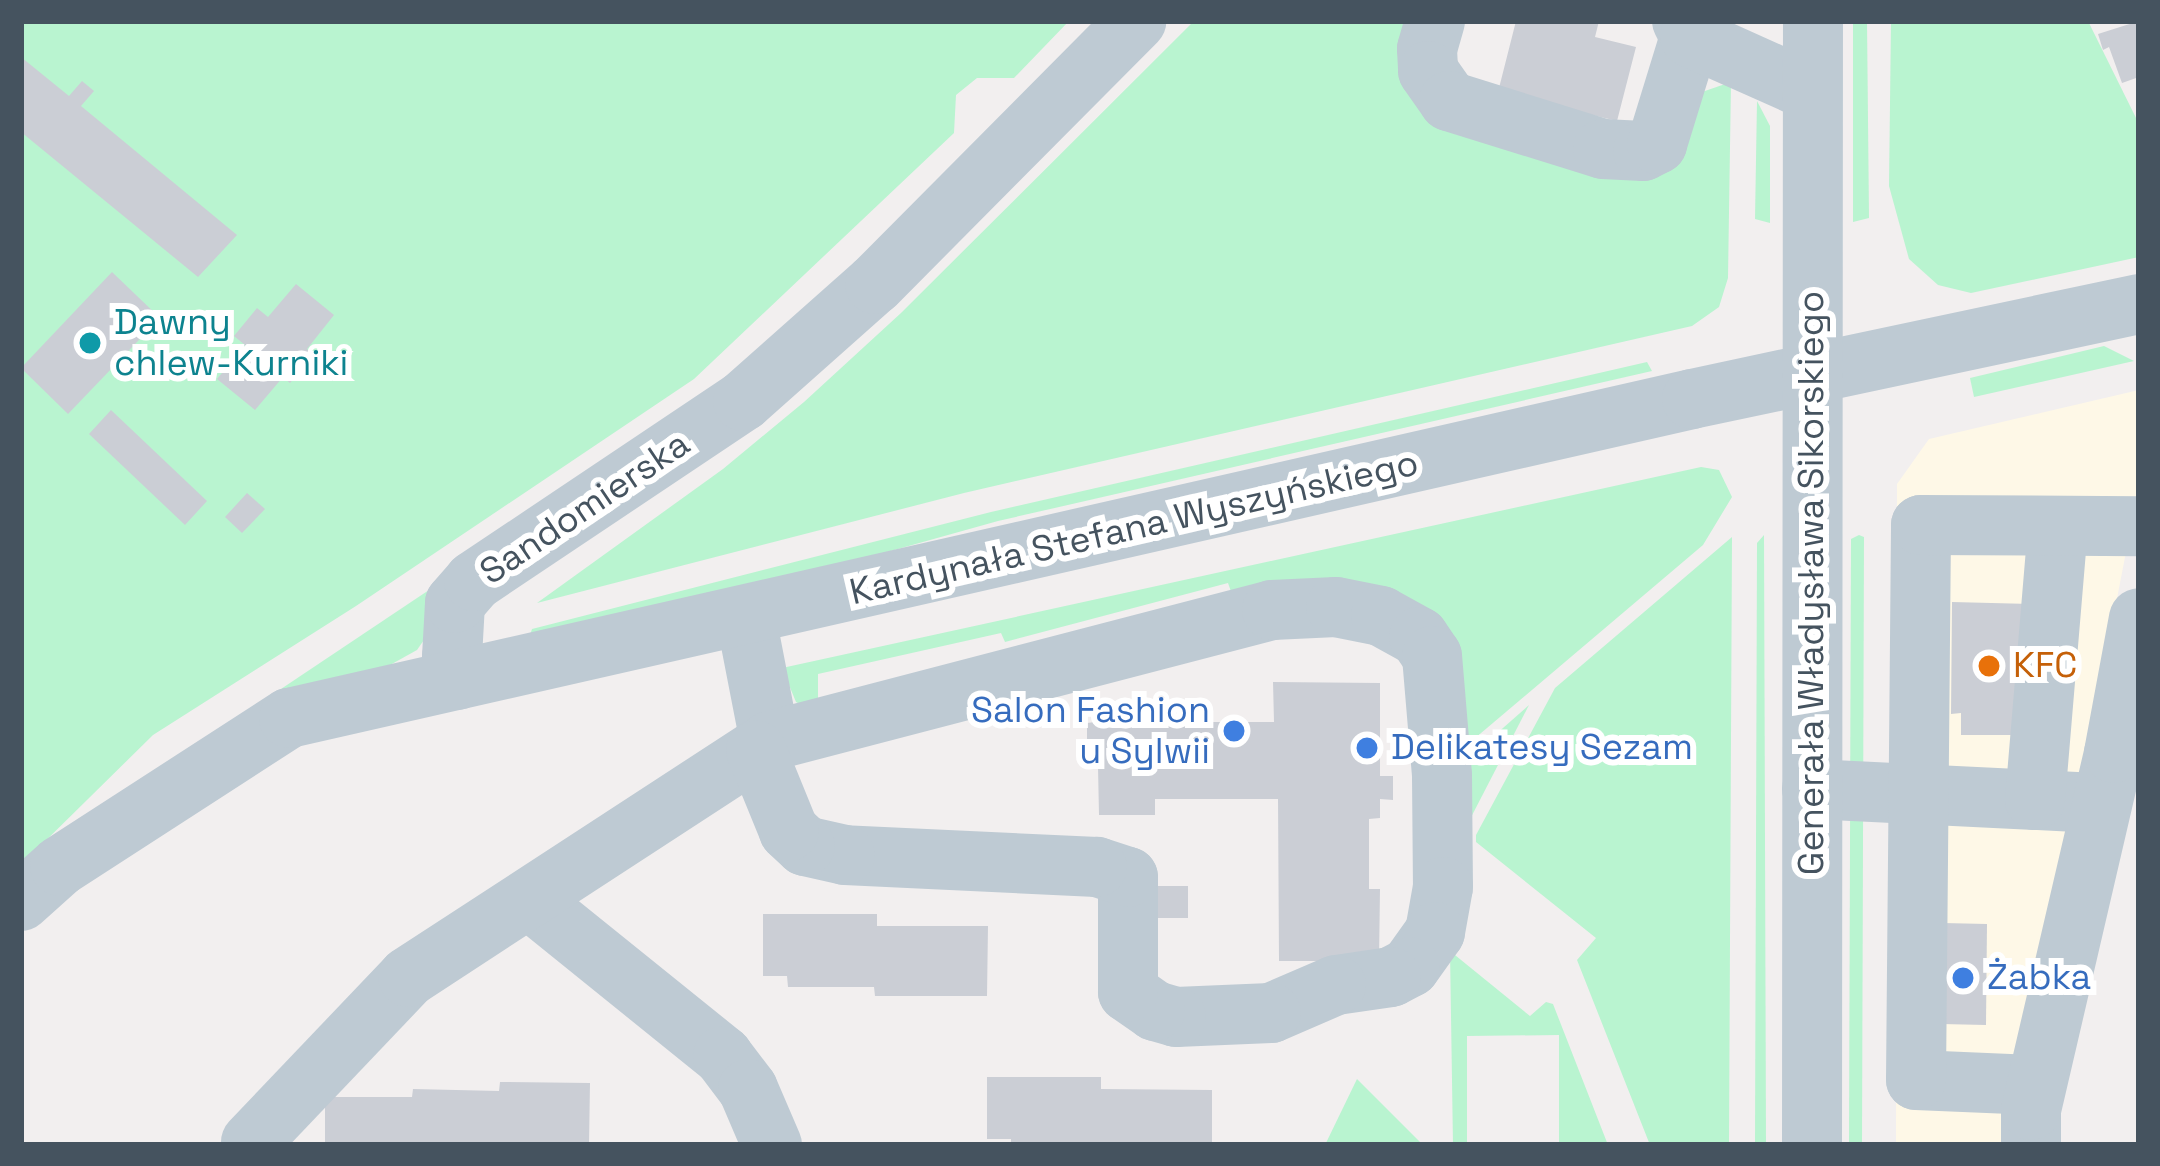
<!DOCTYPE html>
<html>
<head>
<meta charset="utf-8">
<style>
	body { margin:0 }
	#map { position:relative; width:2160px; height:1166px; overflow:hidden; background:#f2efef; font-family:"Space Grotesk",sans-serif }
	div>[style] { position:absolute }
	.commercial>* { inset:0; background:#fef8e7 }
	.green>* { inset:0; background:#b9f4d0 }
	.building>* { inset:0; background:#cbced5 }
	.minor>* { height:60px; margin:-30px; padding:0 30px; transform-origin:30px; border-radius:30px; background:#becad3 }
	.dots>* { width:33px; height:33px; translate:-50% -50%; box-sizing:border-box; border:6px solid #fff; border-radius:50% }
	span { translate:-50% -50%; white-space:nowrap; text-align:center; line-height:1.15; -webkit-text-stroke:12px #fff; paint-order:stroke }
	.culture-label { font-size:36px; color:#0d838f }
	.left { translate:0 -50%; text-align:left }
	.street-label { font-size:36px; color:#45535f }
	.food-label { font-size:36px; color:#c56008 }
	.shop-label { font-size:36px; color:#366cbe }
	.right { translate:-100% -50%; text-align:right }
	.frame { position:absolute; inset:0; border:24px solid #45535f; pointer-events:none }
</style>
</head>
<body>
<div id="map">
	<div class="commercial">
		<div style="clip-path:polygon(2139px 390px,2139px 485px,2011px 1145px,1896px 1145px,1897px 484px,1929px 439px)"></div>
	</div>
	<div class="green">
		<div style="clip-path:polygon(21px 21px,1069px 21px,1014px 78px,977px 78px,956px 95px,954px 133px,694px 379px,356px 606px,153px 735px,21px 865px)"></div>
		<div style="clip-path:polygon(1194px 21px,1419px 21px,1412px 46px,1634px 165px,1702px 92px,1731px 82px,1728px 278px,1719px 307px,1692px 326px,964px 493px,537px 603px,723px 469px,804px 402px,901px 313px)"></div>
		<div style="clip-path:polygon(1853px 21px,1867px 21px,1869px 218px,1853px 222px)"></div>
		<div style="clip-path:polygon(1891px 21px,2088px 21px,2139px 124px,2139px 257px,1971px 293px,1938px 285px,1909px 259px,1889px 186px)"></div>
		<div style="clip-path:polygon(1757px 101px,1770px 126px,1770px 223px,1755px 219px)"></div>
		<div style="clip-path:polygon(2104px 346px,2134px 361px,1974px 397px,1970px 378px)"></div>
		<div style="clip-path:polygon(1647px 362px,1652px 371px,998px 521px,812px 573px,528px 641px,532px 629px,991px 512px)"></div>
		<div style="clip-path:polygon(1701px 467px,1719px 470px,1732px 497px,1703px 545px,1461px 750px,1461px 653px,1446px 627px,1234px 600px,1228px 583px,1005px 642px,1001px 633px,818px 674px,818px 713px,796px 702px,782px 668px)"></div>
		<div style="clip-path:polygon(1764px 535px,1766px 1145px,1755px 1145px,1757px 543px)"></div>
		<div style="clip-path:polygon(1859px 535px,1864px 537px,1862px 1145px,1849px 1145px,1851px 539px)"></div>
		<div style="clip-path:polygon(1732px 537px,1729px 1145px,1650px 1145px,1577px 960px,1596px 938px,1476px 842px,1476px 835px,1555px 688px)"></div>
		<div style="clip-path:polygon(438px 584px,426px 637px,417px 650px,390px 665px,266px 699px)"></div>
		<div style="clip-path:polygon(1529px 705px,1467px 825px,1461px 765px)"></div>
		<div style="clip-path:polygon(1450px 951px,1530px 1016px,1546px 1002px,1553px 1004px,1608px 1145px,1559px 1145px,1559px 1035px,1467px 1036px,1467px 1145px,1453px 1145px)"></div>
		<div style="clip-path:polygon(1357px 1079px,1423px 1145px,1325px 1145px)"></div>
	</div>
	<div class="building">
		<div style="clip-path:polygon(1516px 21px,1599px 21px,1595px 37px,1636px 47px,1617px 121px,1498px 92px)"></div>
		<div style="clip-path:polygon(2139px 21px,2139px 77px,2122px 83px,2109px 47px,2103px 50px,2098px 34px)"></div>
		<div style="clip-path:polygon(21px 57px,69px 96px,82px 81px,94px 91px,81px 106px,237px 235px,198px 277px,21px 132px)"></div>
		<div style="clip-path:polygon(112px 272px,160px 318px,68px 414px,21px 368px)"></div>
		<div style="clip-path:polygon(296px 284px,334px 315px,307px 349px,314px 355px,290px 383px,283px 377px,255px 410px,217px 379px,245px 345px,234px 336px,257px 308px,268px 317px)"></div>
		<div style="clip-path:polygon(111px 410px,207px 501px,185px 525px,89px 434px)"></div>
		<div style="clip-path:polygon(247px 493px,265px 509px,242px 533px,225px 517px)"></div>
		<div style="clip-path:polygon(1952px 602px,2031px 604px,2029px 735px,1961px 735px,1961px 713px,1951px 714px)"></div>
		<div style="clip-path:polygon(1273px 682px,1380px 683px,1380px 776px,1393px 776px,1393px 800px,1380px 799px,1380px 818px,1369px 819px,1369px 889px,1380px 889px,1379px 961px,1279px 961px,1278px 799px,1155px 799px,1155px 815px,1099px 815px,1098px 767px,1087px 767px,1087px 723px,1160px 714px,1160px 722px,1274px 722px)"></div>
		<div style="clip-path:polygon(1156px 886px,1188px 886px,1188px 918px,1156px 918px)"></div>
		<div style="clip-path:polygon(763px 914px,877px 914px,877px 926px,988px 926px,987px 996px,875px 996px,874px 987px,788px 987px,787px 976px,763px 976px)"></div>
		<div style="clip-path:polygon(1943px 923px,1987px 924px,1986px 1025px,1941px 1024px)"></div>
		<div style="clip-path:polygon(987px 1077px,1101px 1077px,1101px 1089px,1212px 1090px,1212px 1145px,1011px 1145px,1011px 1139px,987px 1139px)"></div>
		<div style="clip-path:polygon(500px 1082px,590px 1083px,589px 1145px,325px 1145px,325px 1097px,412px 1097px,413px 1089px,499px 1091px)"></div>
	</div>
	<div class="minor">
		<div style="left:1435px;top:21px;width:29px;rotate:106deg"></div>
		<div style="left:1427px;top:49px;width:22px;rotate:87deg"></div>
		<div style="left:1428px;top:71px;width:37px;rotate:55deg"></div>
		<div style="left:1449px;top:101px;width:161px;rotate:17.3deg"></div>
		<div style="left:1603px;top:149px;width:40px;rotate:2.9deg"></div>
		<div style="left:1643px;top:151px;width:16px;rotate:-27deg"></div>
		<div style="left:1657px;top:144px;width:112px;rotate:-72.9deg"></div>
		<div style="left:1682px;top:21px;width:18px;rotate:63deg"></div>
		<div style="left:1690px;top:37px;width:133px;rotate:24.1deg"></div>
		<div style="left:746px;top:618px;width:125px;rotate:79deg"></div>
		<div style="left:457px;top:680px;width:24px;rotate:-102deg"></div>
		<div style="left:452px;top:657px;width:54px;rotate:-86.8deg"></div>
		<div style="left:455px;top:603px;width:29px;rotate:-49deg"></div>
		<div style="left:474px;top:581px;width:324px;rotate:-33.8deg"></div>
		<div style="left:743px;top:401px;width:176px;rotate:-41.6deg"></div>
		<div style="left:875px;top:284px;width:371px;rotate:-45.2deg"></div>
		<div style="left:1812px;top:789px;width:290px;rotate:2.8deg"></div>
		<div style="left:2035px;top:800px;width:275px;rotate:-85.2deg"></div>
		<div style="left:21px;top:901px;width:52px;rotate:-41.9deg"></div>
		<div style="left:60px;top:866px;width:273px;rotate:-32.9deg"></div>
		<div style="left:289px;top:718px;width:1439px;rotate:-12.81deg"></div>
		<div style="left:1692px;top:399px;width:457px;rotate:-12deg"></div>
		<div style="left:531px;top:901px;width:247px;rotate:38.9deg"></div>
		<div style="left:723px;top:1056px;width:41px;rotate:52.9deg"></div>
		<div style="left:748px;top:1089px;width:61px;rotate:66.8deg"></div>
		<div style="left:2036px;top:1085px;width:120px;rotate:-177.6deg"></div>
		<div style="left:1916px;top:1080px;width:555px;rotate:-89.48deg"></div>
		<div style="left:1921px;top:525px;width:218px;rotate:0.3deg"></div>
		<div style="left:251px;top:1142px;width:228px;rotate:-46.4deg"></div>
		<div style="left:408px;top:977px;width:432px;rotate:-33.1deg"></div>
		<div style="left:770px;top:741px;width:519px;rotate:-14.63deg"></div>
		<div style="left:1272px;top:610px;width:64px;rotate:-2.7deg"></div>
		<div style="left:1336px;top:607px;width:46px;rotate:11.3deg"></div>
		<div style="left:1381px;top:616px;width:43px;rotate:28.9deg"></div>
		<div style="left:1419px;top:637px;width:23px;rotate:56deg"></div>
		<div style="left:1432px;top:656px;width:120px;rotate:85.2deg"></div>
		<div style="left:1442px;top:776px;width:111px;rotate:89.5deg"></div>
		<div style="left:1443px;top:887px;width:46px;rotate:100.1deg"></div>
		<div style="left:1435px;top:932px;width:43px;rotate:125.5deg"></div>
		<div style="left:1410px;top:967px;width:21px;rotate:152deg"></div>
		<div style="left:1391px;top:977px;width:56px;rotate:171.7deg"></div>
		<div style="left:1336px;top:985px;width:71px;rotate:156.7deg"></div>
		<div style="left:1271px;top:1013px;width:95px;rotate:177.6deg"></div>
		<div style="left:1176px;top:1017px;width:22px;rotate:-164deg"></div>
		<div style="left:1155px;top:1011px;width:33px;rotate:-145deg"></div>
		<div style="left:1128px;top:992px;width:115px;rotate:-90deg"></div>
		<div style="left:1128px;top:877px;width:33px;rotate:-162deg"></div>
		<div style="left:1097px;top:867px;width:252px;rotate:-177.3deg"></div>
		<div style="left:845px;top:855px;width:41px;rotate:-167.3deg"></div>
		<div style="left:805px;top:846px;width:22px;rotate:-137deg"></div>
		<div style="left:789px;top:831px;width:87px;rotate:-112.2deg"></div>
		<div style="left:1812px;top:1145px;width:1124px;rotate:-89.95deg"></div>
		<div style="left:2031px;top:1145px;width:35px;rotate:-90deg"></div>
		<div style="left:2031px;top:1110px;width:367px;rotate:-76.9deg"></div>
		<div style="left:2114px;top:753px;width:137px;rotate:-79.5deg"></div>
	</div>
	<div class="dots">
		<div style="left:90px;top:343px;background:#0f9aa8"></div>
		<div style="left:1989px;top:666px;background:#e8710a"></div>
		<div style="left:1234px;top:731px;background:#3f7fe0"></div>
		<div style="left:1367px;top:748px;background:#3f7fe0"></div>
		<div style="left:1963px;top:978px;background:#3f7fe0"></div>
	</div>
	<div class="culture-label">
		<span class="left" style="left:114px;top:343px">Dawny<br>chlew-Kurniki</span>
	</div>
	<div class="street-label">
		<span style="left:585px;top:508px;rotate:-34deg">Sandomierska</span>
		<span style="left:1134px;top:528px;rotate:-13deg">Kardynała Stefana Wyszyńskiego</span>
		<span style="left:1812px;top:583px;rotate:-90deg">Generała Władysława Sikorskiego</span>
	</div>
	<div class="food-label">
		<span class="left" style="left:2013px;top:666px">KFC</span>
	</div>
	<div class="shop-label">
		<span class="right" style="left:1210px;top:731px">Salon Fashion<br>u Sylwii</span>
		<span class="left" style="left:1391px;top:748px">Delikatesy Sezam</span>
		<span class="left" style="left:1987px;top:978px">Żabka</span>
	</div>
	<div class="frame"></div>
</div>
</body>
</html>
